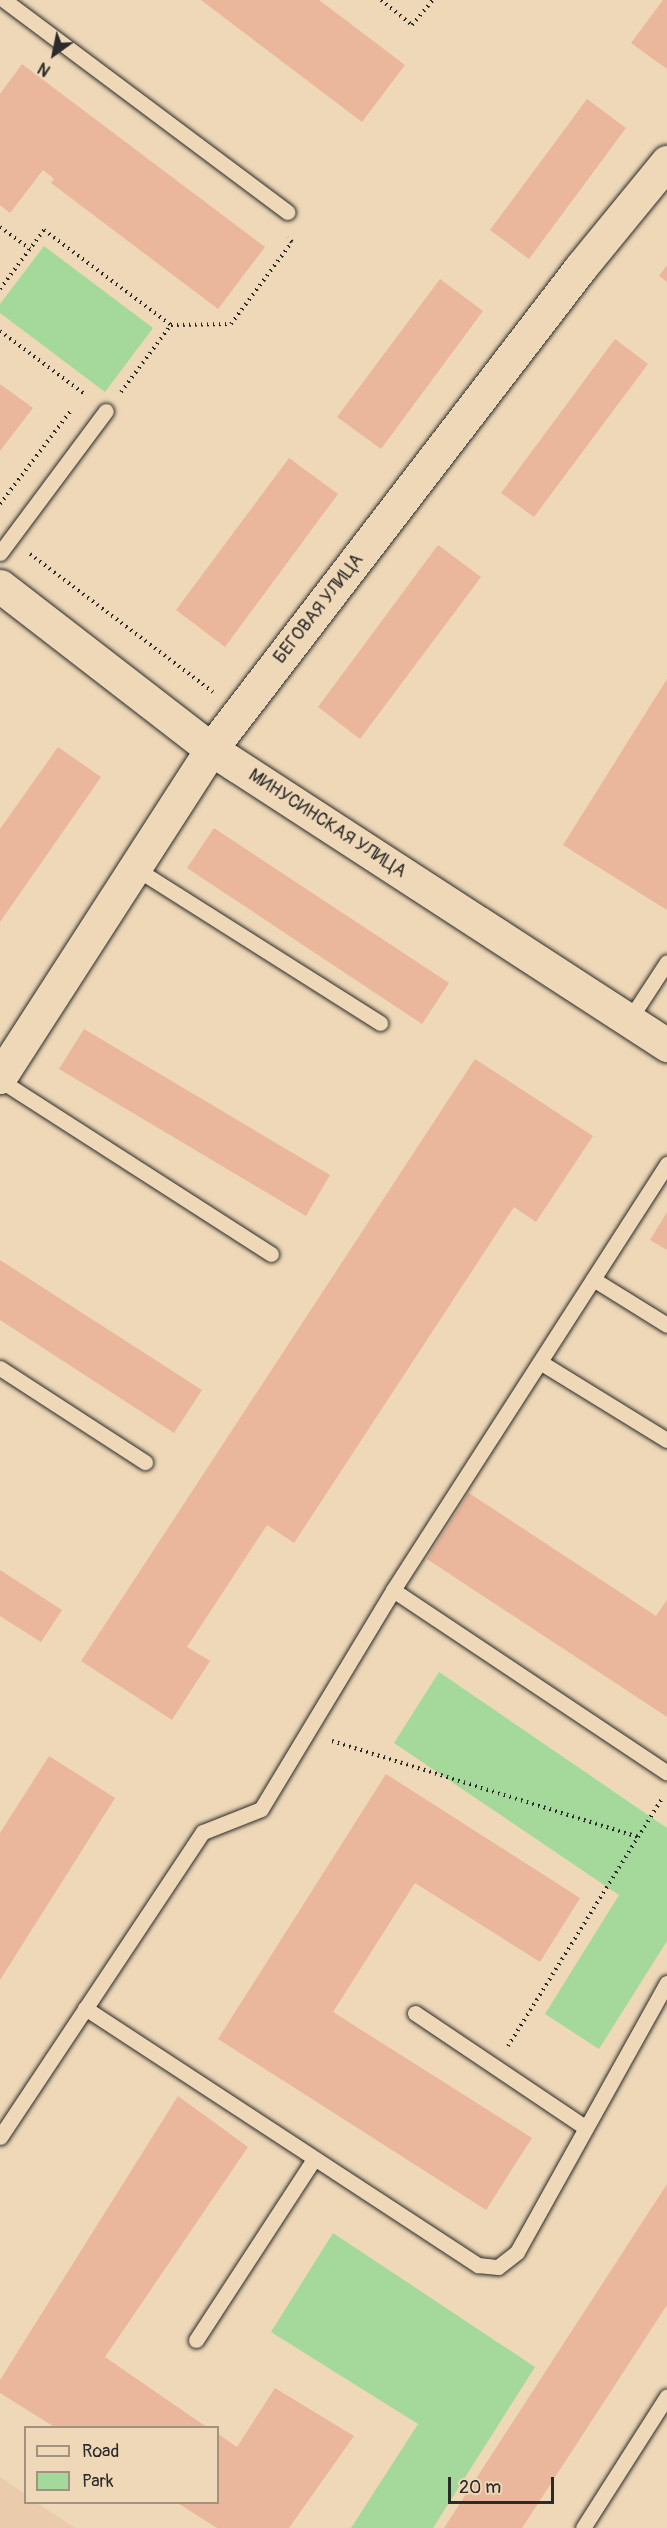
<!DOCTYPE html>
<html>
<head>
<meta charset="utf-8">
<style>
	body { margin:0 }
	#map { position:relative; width:667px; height:2528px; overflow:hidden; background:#efd8b7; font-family:Pangolin,sans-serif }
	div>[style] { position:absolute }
	.built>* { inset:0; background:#eacbac }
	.green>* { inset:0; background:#a5d99b }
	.building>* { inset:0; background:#eab79d }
	.path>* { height:4px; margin-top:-2px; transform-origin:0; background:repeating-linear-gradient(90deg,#2b2b2b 0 1.5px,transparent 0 6px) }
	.roads { filter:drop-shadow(0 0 2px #2b2b2b) drop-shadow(0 0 2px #2b2b2b) }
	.lane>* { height:15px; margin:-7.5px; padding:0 7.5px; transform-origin:7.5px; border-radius:7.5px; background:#efd8b7 }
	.secondary>* { height:33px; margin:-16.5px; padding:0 16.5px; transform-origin:16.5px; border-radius:16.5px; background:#efd8b7 }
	span { translate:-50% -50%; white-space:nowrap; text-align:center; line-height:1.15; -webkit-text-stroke:4.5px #efd8b7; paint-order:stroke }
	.street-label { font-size:18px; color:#2b2b2b }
	.legend { position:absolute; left:24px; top:2426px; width:195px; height:78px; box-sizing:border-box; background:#efd8b7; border:2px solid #a1937f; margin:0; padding:8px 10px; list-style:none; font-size:18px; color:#2b2b2b }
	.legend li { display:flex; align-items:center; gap:12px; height:30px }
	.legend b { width:30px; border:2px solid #a1937f }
	.north { position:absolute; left:24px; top:24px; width:60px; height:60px; -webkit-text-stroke:4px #efd8b7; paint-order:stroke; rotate:213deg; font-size:16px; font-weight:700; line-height:24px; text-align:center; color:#2b2b2b }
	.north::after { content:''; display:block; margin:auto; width:21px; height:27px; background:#2b2b2b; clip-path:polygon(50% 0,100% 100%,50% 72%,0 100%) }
	.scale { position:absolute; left:448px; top:2477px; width:106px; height:27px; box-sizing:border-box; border:3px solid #2b2b2b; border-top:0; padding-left:8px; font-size:18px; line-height:21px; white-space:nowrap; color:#2b2b2b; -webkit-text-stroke:4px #efd8b7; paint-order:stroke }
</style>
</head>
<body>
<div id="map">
	<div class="built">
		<div style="clip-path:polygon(0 2477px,25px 2494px,26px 2502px,37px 2503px,75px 2528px,0 2528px)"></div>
	</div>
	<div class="green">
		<div style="clip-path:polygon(44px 246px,153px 328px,105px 392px,0 313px,0 304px)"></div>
		<div style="clip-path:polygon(439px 1672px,667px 1828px,667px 1941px,599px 2049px,545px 2014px,619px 1895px,394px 1743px)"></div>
		<div style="clip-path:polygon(333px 2233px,535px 2367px,433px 2528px,351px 2528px,418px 2424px,271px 2332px)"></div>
	</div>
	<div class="building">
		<div style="clip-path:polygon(201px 0,319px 0,405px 65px,362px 122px)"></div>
		<div style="clip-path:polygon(663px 0,667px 0,667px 69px,631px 43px)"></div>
		<div style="clip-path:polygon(22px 64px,265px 247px,218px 309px,51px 183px,54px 179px,43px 170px,10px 213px,0 205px,0 94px)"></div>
		<div style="clip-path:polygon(587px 99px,626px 128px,529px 259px,490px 230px)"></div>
		<div style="clip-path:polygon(667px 265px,667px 282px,659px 276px)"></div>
		<div style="clip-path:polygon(440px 279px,483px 311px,381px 449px,337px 417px)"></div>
		<div style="clip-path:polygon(615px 339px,648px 364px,534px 517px,501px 493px)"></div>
		<div style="clip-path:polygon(0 384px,33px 408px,0 451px)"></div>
		<div style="clip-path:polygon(289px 458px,338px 494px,225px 647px,176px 610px)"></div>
		<div style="clip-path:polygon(438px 545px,481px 577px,360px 739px,318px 707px)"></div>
		<div style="clip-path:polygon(667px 679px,667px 910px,563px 845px)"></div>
		<div style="clip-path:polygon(58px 747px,101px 777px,0 922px,0 829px)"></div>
		<div style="clip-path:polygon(214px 828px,449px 983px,422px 1024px,187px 868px)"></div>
		<div style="clip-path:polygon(84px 1029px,330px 1175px,306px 1216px,59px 1069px)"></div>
		<div style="clip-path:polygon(475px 1059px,593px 1136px,536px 1222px,514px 1207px,294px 1543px,267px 1525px,187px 1647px,210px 1661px,172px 1720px,81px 1661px)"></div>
		<div style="clip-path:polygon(667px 1212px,667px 1250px,650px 1240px)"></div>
		<div style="clip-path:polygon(0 1260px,202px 1390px,174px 1433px,0 1320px)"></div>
		<div style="clip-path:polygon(469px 1493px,656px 1616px,667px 1600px,667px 1717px,427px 1559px)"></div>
		<div style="clip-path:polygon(0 1570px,62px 1610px,41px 1642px,0 1616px)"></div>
		<div style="clip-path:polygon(49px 1756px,115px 1798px,0 1980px,0 1833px)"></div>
		<div style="clip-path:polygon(386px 1774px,580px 1898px,540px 1962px,415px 1883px,333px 2012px,532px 2138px,486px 2210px,218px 2039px)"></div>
		<div style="clip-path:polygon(178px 2096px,248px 2147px,105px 2357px,208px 2428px,56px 2428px,0 2393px,0 2380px)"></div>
		<div style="clip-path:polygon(667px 2184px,667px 2305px,522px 2528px,444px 2528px)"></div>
		<div style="clip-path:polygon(275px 2388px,354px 2436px,289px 2528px,217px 2528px,176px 2502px,218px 2502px,218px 2434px,237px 2447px)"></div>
	</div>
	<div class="path">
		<div style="left:381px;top:0;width:40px;rotate:39deg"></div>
		<div style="left:412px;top:25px;width:33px;rotate:-50deg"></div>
		<div style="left:0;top:227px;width:37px;rotate:36deg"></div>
		<div style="left:0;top:289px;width:74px;rotate:-53.3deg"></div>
		<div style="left:44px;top:230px;width:159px;rotate:36.8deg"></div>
		<div style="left:171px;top:325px;width:60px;rotate:-1deg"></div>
		<div style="left:231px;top:324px;width:102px;rotate:-53.4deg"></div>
		<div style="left:292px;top:242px;width:6px;rotate:-135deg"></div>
		<div style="left:0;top:331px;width:107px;rotate:36.7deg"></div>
		<div style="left:121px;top:392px;width:84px;rotate:-53.3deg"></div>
		<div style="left:0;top:504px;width:119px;rotate:-52.8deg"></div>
		<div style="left:30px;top:554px;width:229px;rotate:37deg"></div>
		<div style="left:332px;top:1741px;width:321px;rotate:17.4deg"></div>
		<div style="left:508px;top:2046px;width:293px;rotate:-58.1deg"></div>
	</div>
	<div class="roads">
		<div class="lane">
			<div style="left:4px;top:0;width:354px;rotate:36.8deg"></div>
			<div style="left:0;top:553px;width:177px;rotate:-53.3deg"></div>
			<div style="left:135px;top:868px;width:290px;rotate:32.3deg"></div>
			<div style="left:629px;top:1020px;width:69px;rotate:-56.8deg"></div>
			<div style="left:0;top:1080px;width:322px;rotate:32.7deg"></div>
			<div style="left:593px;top:1279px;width:87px;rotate:31.9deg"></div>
			<div style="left:540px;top:1362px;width:149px;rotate:31.6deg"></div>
			<div style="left:0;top:1368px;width:173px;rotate:33deg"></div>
			<div style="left:393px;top:1590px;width:507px;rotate:-57.25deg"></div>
			<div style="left:85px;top:2008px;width:470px;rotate:33.2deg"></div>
			<div style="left:478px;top:2265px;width:20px;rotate:6deg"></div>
			<div style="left:498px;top:2267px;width:24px;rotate:-38deg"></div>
			<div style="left:517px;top:2252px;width:308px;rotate:-60.9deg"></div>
			<div style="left:415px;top:2013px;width:202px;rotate:33.9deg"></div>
			<div style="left:0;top:2137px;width:366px;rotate:-56.4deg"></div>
			<div style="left:203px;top:1832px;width:62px;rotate:-21.6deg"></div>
			<div style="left:261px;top:1809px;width:256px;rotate:-58.9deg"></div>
			<div style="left:393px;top:1590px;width:329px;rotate:33.7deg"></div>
			<div style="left:196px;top:2340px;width:216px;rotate:-56.9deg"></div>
			<div style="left:583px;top:2528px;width:156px;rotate:-57.5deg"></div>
		</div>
		<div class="secondary">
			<div style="left:0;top:586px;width:267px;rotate:37.7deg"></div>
			<div style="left:211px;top:749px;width:544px;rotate:32.99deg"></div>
			<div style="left:0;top:1077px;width:390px;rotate:-57.2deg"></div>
			<div style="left:211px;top:749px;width:608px;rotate:-52.49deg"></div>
			<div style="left:581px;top:267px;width:136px;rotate:-50.7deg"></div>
		</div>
	</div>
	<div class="street-label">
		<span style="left:319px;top:609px;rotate:-52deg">БЕГОВАЯ УЛИЦА</span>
		<span style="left:327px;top:824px;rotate:33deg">МИНУСИНСКАЯ УЛИЦА</span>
	</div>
	<ul class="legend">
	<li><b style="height:8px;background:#efd8b7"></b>Road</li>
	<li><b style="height:16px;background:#a5d99b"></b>Park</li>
	</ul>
	<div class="north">N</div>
	<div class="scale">20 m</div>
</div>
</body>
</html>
